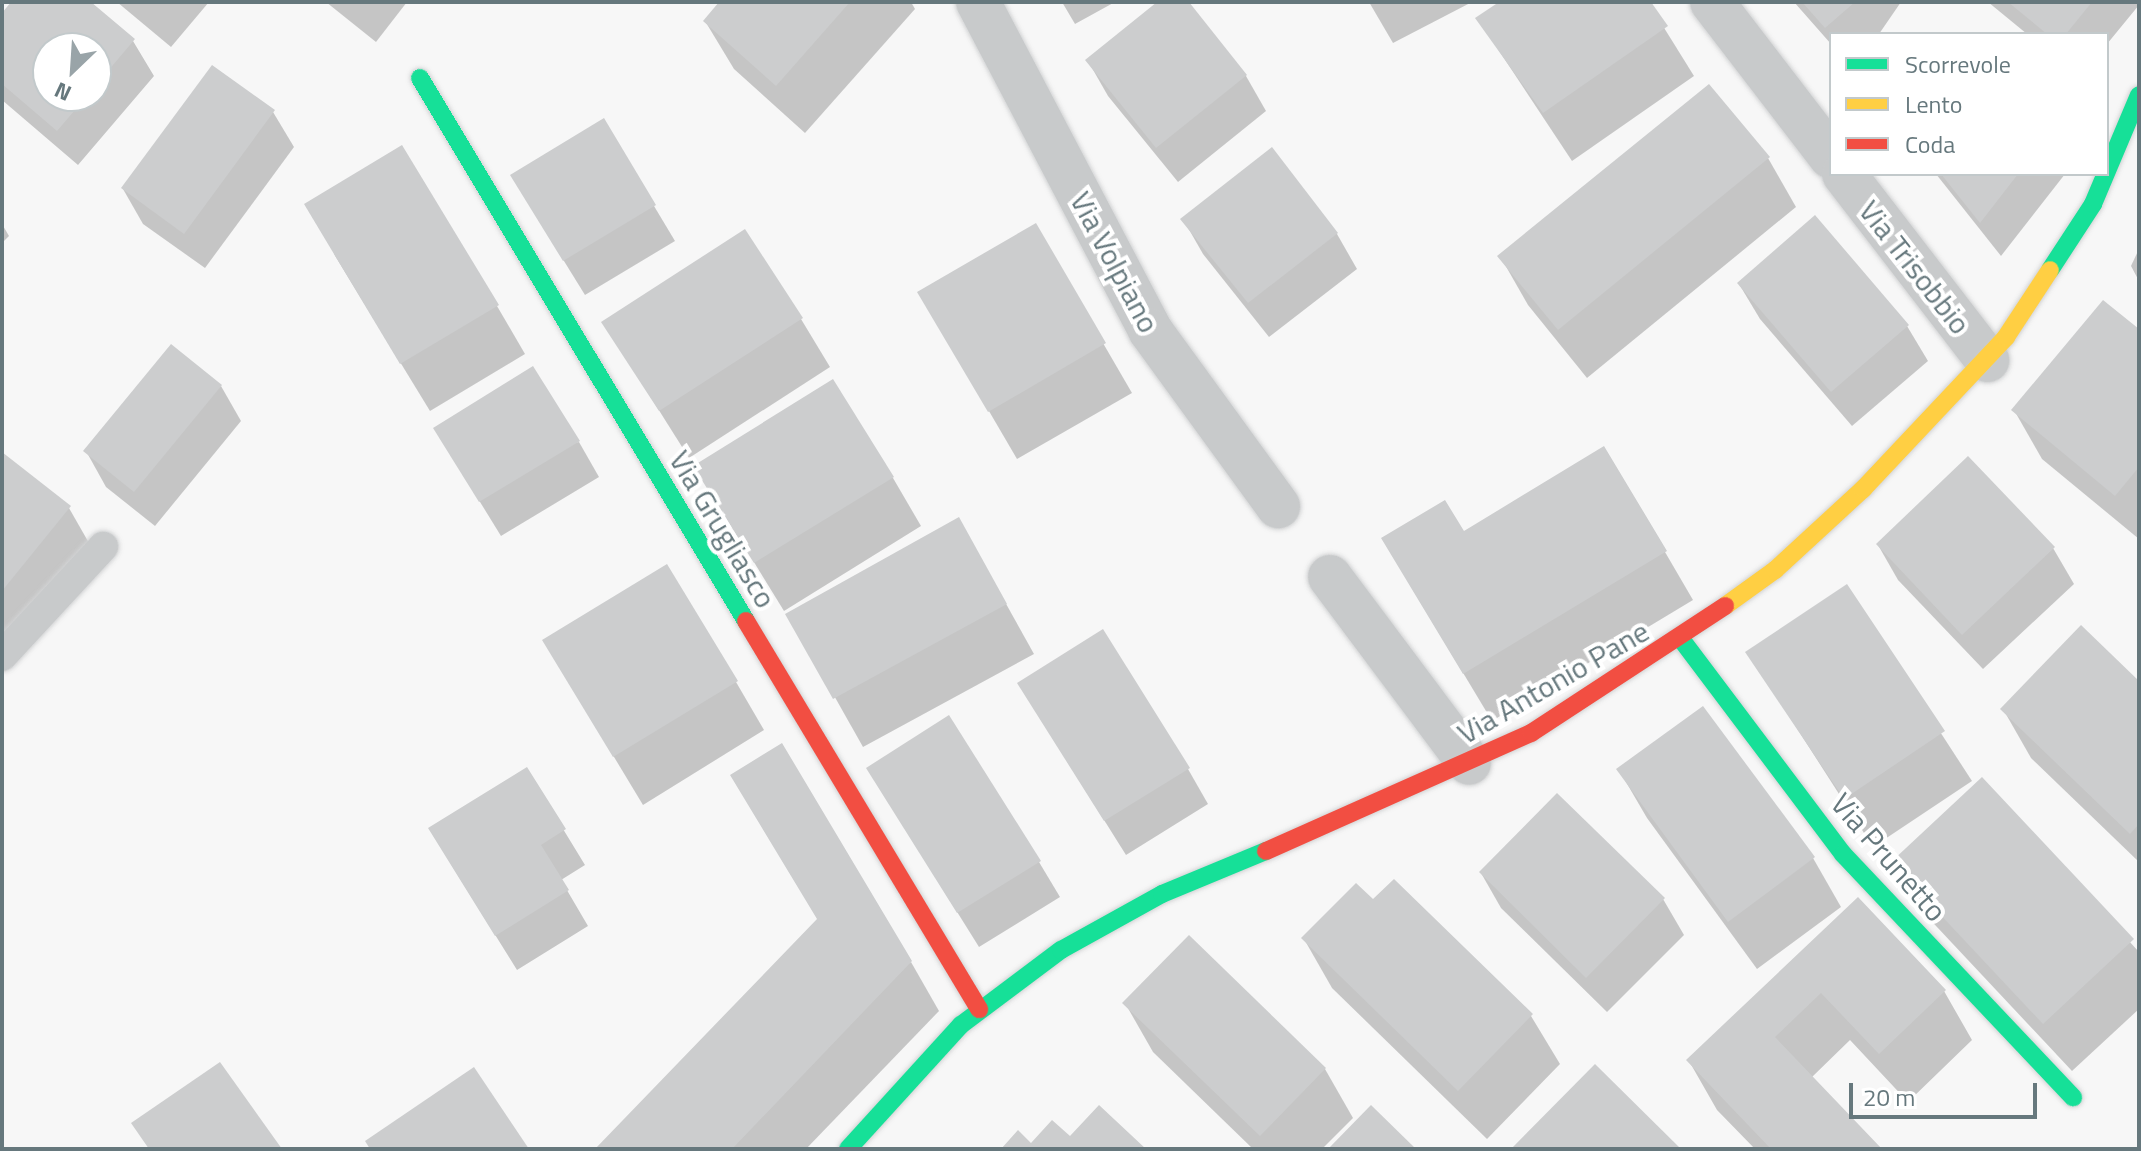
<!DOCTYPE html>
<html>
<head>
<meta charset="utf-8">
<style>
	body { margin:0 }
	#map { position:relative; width:2141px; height:1151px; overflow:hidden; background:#f7f7f7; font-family:"Titillium Web",sans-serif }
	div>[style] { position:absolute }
	.shadow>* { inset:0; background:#0003 }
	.building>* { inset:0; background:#cccdce }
	.roads { filter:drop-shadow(0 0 2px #d2d3d4) drop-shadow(0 0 2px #d2d3d4) }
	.lane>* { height:30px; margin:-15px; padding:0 15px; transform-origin:15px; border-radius:15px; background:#c8cacb }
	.street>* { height:44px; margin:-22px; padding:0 22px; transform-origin:22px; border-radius:22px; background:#c8cacb }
	.fast>* { height:18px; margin:-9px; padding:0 9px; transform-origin:9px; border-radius:9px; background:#16e098 }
	.slow>* { height:18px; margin:-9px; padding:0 9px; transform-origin:9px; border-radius:9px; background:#ffcf43 }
	.jam>* { height:18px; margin:-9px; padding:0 9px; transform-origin:9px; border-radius:9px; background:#f24e42 }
	span { translate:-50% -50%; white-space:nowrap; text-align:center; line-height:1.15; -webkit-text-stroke:8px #fff; paint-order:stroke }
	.street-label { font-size:30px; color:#66787d }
	.frame { position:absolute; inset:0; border:4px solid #66787d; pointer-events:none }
	.legend { position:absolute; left:1829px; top:32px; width:280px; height:144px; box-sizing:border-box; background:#fff; border:2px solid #c2c9cb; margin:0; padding:10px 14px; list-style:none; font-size:24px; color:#66787d }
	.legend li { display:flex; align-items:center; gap:16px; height:40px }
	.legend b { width:40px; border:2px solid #c2c9cb }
	.north { position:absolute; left:32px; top:32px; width:80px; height:80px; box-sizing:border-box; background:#fff; border:2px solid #c2c9cb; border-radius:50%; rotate:205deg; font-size:22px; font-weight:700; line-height:32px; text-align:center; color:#66787d }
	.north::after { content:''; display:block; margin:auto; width:28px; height:36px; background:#99a4a8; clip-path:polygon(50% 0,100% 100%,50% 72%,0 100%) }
	.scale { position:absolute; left:1849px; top:1083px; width:188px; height:36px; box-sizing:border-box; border:4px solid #66787d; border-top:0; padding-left:10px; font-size:24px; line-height:28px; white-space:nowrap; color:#66787d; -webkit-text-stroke:6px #fff; paint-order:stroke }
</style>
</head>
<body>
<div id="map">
	<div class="shadow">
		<div style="clip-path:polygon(evenodd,14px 2px,88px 2px,133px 41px,154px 76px,78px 165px,2px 100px,2px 16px,14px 2px,48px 48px,96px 48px,96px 96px,48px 96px,48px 48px)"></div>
		<div style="clip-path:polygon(117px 2px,209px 2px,171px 47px)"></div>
		<div style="clip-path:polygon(326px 2px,407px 2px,376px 42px)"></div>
		<div style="clip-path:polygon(722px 2px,911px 2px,915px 9px,805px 133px,734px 69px,705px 21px)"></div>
		<div style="clip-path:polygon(1062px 2px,1115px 2px,1075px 24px)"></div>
		<div style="clip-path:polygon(1160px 2px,1186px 2px,1246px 76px,1266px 111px,1178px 182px,1108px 96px,1088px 61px)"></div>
		<div style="clip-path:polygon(1369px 2px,1472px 2px,1393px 43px)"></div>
		<div style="clip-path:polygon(1502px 2px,1648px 2px,1694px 76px,1572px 161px,1478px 19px)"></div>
		<div style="clip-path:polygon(1794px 2px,1901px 2px,1879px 34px,1831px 34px,1831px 44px)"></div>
		<div style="clip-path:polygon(1988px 2px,2139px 2px,2139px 5px,2107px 44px,2107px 34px,2027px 34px)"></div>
		<div style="clip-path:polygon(273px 112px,294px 147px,205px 268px,143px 224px,123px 189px)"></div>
		<div style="clip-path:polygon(603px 121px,675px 241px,585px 295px,533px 211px)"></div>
		<div style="clip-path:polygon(1768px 158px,1796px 207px,1587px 378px,1528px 305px,1500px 256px)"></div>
		<div style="clip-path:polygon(1936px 174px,2065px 174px,2001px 256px)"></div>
		<div style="clip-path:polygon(1183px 219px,1337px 234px,1357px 269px,1269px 337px,1203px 254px)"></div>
		<div style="clip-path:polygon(2px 224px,9px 236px,2px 243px)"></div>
		<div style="clip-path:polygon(1035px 226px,1132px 393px,1017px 459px,948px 341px)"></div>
		<div style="clip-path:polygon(2139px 249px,2139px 281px,2131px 266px)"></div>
		<div style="clip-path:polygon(334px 254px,497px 306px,525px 354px,430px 411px)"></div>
		<div style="clip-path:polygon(1739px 284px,1907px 326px,1928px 361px,1852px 426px,1760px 319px)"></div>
		<div style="clip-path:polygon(801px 319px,830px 367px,689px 458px,604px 323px)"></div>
		<div style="clip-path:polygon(2139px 332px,2139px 539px,2042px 459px,2014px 410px)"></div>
		<div style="clip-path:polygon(221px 386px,241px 421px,155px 526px,106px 487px,86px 451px)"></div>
		<div style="clip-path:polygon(579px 442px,599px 477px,501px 536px,456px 463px)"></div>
		<div style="clip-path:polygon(2px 454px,69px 508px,97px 557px,2px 640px)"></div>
		<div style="clip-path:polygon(695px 466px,893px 478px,921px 526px,784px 611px)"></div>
		<div style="clip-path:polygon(1463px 534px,1665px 552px,1693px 600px,1492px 721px,1412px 588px)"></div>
		<div style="clip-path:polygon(1878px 545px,2053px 548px,2074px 584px,1983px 669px,1898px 580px)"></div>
		<div style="clip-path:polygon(986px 568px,1034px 654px,863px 747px,788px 614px)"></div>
		<div style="clip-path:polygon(1846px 587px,1972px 781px,1873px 847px,1748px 652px)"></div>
		<div style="clip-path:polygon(736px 682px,764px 730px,643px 805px,573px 689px)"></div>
		<div style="clip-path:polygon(2139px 684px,2139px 862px,2031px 758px,2003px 709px)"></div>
		<div style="clip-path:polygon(1040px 718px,1188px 769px,1208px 804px,1126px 855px)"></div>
		<div style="clip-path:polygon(527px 770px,585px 865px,561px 880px,588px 926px,517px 970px,451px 864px)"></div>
		<div style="clip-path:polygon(1619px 770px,1813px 858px,1841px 907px,1757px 969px,1647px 818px)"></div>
		<div style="clip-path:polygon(1982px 780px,2139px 952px,2139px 1009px,2072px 1071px,1922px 911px,1894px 862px)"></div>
		<div style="clip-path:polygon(889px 803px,1039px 862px,1060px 897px,979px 947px)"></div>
		<div style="clip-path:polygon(1481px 873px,1663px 899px,1684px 935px,1607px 1012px,1501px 908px)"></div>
		<div style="clip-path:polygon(1858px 900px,1944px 991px,1972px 1040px,1908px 1102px,1850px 1040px,1811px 1078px,1879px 1149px,1755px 1149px,1717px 1110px,1689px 1061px)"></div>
		<div style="clip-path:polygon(1373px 902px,1531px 1016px,1560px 1064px,1487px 1139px,1332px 988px,1304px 939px)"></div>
		<div style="clip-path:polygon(911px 962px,939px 1011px,806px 1149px,598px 1149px)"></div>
		<div style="clip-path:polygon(1125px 1003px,1325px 1069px,1353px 1118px,1322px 1149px,1253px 1149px,1153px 1052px)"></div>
	</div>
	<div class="building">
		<div style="clip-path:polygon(11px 2px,91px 2px,135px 39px,96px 85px,96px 48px,48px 48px,48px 96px,87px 96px,57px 131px,2px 84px,2px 13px)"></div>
		<div style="clip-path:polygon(719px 2px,850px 2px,776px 86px,703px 21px)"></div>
		<div style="clip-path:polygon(1157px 2px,1189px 2px,1247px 75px,1156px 148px,1085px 60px)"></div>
		<div style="clip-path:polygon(1499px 2px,1651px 2px,1668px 26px,1543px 113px,1475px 18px)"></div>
		<div style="clip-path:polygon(1802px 2px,1855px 2px,1825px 28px)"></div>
		<div style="clip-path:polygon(2008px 2px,2092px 2px,2066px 34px,2047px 34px)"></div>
		<div style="clip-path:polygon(212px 65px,275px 110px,184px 234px,121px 188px)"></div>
		<div style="clip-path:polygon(1709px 84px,1770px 157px,1558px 330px,1497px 256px)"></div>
		<div style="clip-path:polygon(604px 118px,656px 205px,563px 261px,510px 175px)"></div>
		<div style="clip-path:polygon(402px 145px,499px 305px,400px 364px,304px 204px)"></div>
		<div style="clip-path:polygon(1272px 147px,1338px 233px,1248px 303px,1180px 219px)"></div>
		<div style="clip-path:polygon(1941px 174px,2018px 174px,1980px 223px)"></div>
		<div style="clip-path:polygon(1815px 215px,1909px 325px,1831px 392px,1737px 283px)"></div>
		<div style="clip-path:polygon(1036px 223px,1106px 343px,988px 412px,917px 292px)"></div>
		<div style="clip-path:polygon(745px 229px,803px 318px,659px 411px,601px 322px)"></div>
		<div style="clip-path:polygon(2103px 300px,2139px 329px,2139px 467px,2115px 496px,2011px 410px)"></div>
		<div style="clip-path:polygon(171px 344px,222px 385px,134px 492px,83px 451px)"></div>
		<div style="clip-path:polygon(533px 366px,580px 441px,479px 502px,433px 428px)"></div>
		<div style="clip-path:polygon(833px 379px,894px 477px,754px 563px,693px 466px)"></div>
		<div style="clip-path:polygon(1604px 446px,1667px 551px,1463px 674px,1381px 538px,1445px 500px,1464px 531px)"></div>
		<div style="clip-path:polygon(2px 452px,71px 506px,2px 591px)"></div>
		<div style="clip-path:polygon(1968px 456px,2055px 547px,1962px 635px,1876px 544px)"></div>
		<div style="clip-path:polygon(959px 517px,1007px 604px,833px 699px,785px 614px)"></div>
		<div style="clip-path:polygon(667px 564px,738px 681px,613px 757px,542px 640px)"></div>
		<div style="clip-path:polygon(1847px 584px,1945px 731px,1844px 799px,1745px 652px)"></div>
		<div style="clip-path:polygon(2081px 625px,2139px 681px,2139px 824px,2130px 834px,2000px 709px)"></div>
		<div style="clip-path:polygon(1103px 629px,1190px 768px,1104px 821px,1017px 683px)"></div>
		<div style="clip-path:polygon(1703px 706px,1815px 857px,1728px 922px,1616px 769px)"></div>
		<div style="clip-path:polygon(949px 715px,1041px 861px,957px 913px,866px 768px)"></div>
		<div style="clip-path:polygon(782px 743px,912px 961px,732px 1149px,595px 1149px,817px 919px,730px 775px)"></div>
		<div style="clip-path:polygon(527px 767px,566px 829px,541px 845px,569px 890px,495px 936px,428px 828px)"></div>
		<div style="clip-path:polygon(1982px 777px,2134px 939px,2043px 1024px,1891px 862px)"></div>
		<div style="clip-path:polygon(1557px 793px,1665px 898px,1586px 978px,1479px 872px)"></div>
		<div style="clip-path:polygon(1394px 879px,1533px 1014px,1458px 1091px,1301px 938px,1356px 883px,1373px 899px)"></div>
		<div style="clip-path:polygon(1858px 897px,1946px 990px,1879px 1054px,1821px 993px,1775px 1037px,1882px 1149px,1771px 1149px,1686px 1060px)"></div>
		<div style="clip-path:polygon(1189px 935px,1326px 1068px,1260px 1136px,1122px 1003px)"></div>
		<div style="clip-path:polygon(220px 1062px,282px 1149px,149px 1149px,131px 1123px)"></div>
		<div style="clip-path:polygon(1595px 1064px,1681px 1149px,1511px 1149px)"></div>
		<div style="clip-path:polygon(474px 1067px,529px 1149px,370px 1149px,365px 1141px)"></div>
		<div style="clip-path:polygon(1099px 1105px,1146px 1149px,1001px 1149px,1018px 1130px,1031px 1143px,1052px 1120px,1070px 1136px)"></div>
		<div style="clip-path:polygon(1371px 1105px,1416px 1149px,1328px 1149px)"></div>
	</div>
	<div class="roads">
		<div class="lane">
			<div style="left:2px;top:656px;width:149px;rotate:-47.2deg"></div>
		</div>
		<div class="street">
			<div style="left:978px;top:2px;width:370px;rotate:62.3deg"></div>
			<div style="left:1150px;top:330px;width:218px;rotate:54deg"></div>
			<div style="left:1712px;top:2px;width:195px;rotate:52.5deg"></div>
			<div style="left:1844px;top:174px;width:235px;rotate:52.4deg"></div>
			<div style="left:1330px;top:577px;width:232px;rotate:53.2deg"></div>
		</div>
		<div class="fast">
			<div style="left:420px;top:78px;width:633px;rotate:59.02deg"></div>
			<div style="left:2050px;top:270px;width:79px;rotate:-56.9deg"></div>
			<div style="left:2093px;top:204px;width:118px;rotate:-67.1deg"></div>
			<div style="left:1681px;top:639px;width:269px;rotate:53deg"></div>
			<div style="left:1843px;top:854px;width:335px;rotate:46.6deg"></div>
			<div style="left:848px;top:1149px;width:168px;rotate:-47.7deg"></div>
			<div style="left:961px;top:1025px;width:125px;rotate:-36.9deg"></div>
			<div style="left:1061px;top:950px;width:115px;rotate:-29deg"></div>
			<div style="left:1162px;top:894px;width:113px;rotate:-22.5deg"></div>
		</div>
		<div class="slow">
			<div style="left:1725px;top:606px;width:62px;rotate:-35.8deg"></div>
			<div style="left:1775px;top:570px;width:120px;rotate:-42.6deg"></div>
			<div style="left:1863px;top:489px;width:209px;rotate:-46.7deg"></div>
			<div style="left:2006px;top:337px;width:80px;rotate:-56.7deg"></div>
		</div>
		<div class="jam">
			<div style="left:746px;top:621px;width:453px;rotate:59deg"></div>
			<div style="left:1266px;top:851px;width:290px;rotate:-24deg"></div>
			<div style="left:1531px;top:733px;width:232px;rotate:-33.2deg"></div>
		</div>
	</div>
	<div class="street-label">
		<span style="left:1115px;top:262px;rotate:62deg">Via Volpiano</span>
		<span style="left:1915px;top:267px;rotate:52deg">Via Trisobbio</span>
		<span style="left:723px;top:529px;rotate:59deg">Via Grugliasco</span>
		<span style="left:1553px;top:682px;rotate:-30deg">Via Antonio Pane</span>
		<span style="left:1889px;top:857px;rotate:49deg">Via Prunetto</span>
	</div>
	<div class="frame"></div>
	<ul class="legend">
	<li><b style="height:10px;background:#16e098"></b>Scorrevole</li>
	<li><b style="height:10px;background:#ffcf43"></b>Lento</li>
	<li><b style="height:10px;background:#f24e42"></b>Coda</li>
	</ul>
	<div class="north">N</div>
	<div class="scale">20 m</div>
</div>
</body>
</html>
